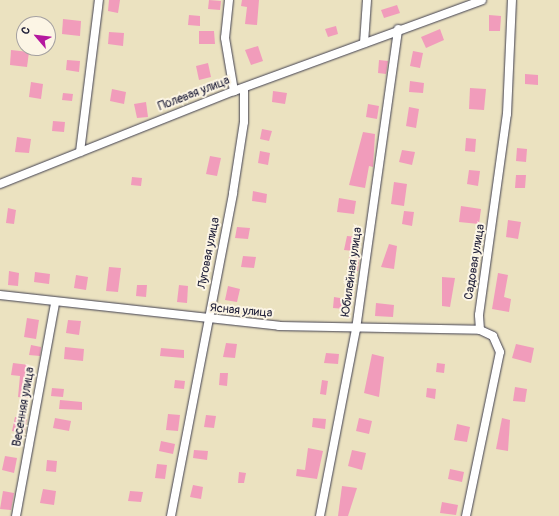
<!DOCTYPE html>
<html>
<head>
<meta charset="utf-8">
<style>
	body { margin:0 }
	#map { position:relative; width:559px; height:516px; overflow:hidden; background:#ebe2c0; font-family:Pangolin,sans-serif }
	div>[style] { position:absolute }
	.building>* { inset:0; background:#f19cbb }
	.roads { filter:drop-shadow(0 0 1px #403f4f) drop-shadow(0 0 1px #403f4f) }
	.minor>* { height:8px; margin:-4px; padding:0 4px; transform-origin:4px; border-radius:4px; background:#fff }
	span { translate:-50% -50%; white-space:nowrap; text-align:center; line-height:1.15; -webkit-text-stroke:4px #fcf5e5; paint-order:stroke }
	.street-label { font-size:12px; color:#22223b }
	.north { position:absolute; left:16px; top:16px; width:40px; height:40px; box-sizing:border-box; background:#fcf5e5; border:1px solid #a5a1a1; border-radius:50%; rotate:298deg; font-size:11px; font-weight:700; line-height:16px; text-align:center; color:#22223b }
	.north::after { content:''; display:block; margin:auto; width:14px; height:18px; background:#b5179e; clip-path:polygon(50% 0,100% 100%,50% 72%,0 100%) }
</style>
</head>
<body>
<div id="map">
	<div class="building">
		<div style="clip-path:polygon(109px 0,120px 0,118px 13px,108px 11px)"></div>
		<div style="clip-path:polygon(209px 0,221px 1px,220px 10px,208px 9px)"></div>
		<div style="clip-path:polygon(242px 0,259px 0,257px 25px,245px 24px,247px 7px,241px 6px)"></div>
		<div style="clip-path:polygon(397px 5px,400px 13px,384px 18px,381px 10px)"></div>
		<div style="clip-path:polygon(189px 15px,200px 16px,200px 26px,188px 25px)"></div>
		<div style="clip-path:polygon(489px 15px,501px 16px,500px 31px,489px 31px)"></div>
		<div style="clip-path:polygon(63px 19px,81px 21px,80px 36px,62px 34px)"></div>
		<div style="clip-path:polygon(336px 26px,338px 34px,328px 37px,325px 29px)"></div>
		<div style="clip-path:polygon(440px 29px,444px 40px,426px 48px,421px 37px)"></div>
		<div style="clip-path:polygon(199px 31px,214px 31px,215px 44px,199px 44px)"></div>
		<div style="clip-path:polygon(109px 32px,124px 33px,123px 46px,108px 44px)"></div>
		<div style="clip-path:polygon(258px 46px,263px 61px,251px 65px,245px 50px)"></div>
		<div style="clip-path:polygon(11px 50px,29px 52px,27px 67px,10px 65px)"></div>
		<div style="clip-path:polygon(413px 51px,423px 53px,420px 68px,410px 66px)"></div>
		<div style="clip-path:polygon(67px 60px,80px 61px,79px 72px,66px 70px)"></div>
		<div style="clip-path:polygon(379px 60px,388px 61px,386px 74px,378px 73px)"></div>
		<div style="clip-path:polygon(208px 63px,211px 77px,199px 80px,196px 66px)"></div>
		<div style="clip-path:polygon(525px 74px,538px 75px,538px 85px,525px 84px)"></div>
		<div style="clip-path:polygon(410px 81px,424px 83px,423px 93px,409px 92px)"></div>
		<div style="clip-path:polygon(31px 82px,43px 84px,41px 99px,29px 97px)"></div>
		<div style="clip-path:polygon(470px 88px,486px 89px,484px 110px,469px 109px)"></div>
		<div style="clip-path:polygon(112px 89px,126px 92px,124px 104px,110px 101px)"></div>
		<div style="clip-path:polygon(273px 91px,287px 93px,285px 104px,272px 102px)"></div>
		<div style="clip-path:polygon(63px 93px,73px 94px,72px 101px,62px 100px)"></div>
		<div style="clip-path:polygon(146px 102px,148px 117px,137px 118px,134px 104px)"></div>
		<div style="clip-path:polygon(368px 104px,379px 106px,377px 119px,366px 117px)"></div>
		<div style="clip-path:polygon(409px 107px,419px 109px,416px 128px,406px 126px)"></div>
		<div style="clip-path:polygon(53px 121px,65px 122px,64px 132px,52px 131px)"></div>
		<div style="clip-path:polygon(262px 129px,272px 131px,269px 141px,260px 139px)"></div>
		<div style="clip-path:polygon(363px 132px,375px 134px,373px 167px,369px 166px,365px 188px,349px 185px)"></div>
		<div style="clip-path:polygon(17px 137px,31px 139px,29px 153px,15px 152px)"></div>
		<div style="clip-path:polygon(466px 138px,476px 139px,475px 152px,465px 151px)"></div>
		<div style="clip-path:polygon(517px 148px,527px 149px,526px 162px,516px 161px)"></div>
		<div style="clip-path:polygon(402px 150px,415px 152px,412px 165px,399px 162px)"></div>
		<div style="clip-path:polygon(260px 151px,270px 153px,268px 165px,258px 163px)"></div>
		<div style="clip-path:polygon(210px 156px,221px 158px,217px 176px,206px 174px)"></div>
		<div style="clip-path:polygon(469px 170px,480px 171px,478px 186px,467px 184px)"></div>
		<div style="clip-path:polygon(516px 175px,526px 175px,525px 188px,515px 188px)"></div>
		<div style="clip-path:polygon(132px 177px,142px 178px,141px 186px,131px 185px)"></div>
		<div style="clip-path:polygon(394px 182px,407px 184px,404px 206px,391px 204px)"></div>
		<div style="clip-path:polygon(253px 191px,267px 194px,266px 203px,252px 201px)"></div>
		<div style="clip-path:polygon(339px 198px,356px 201px,354px 214px,337px 212px)"></div>
		<div style="clip-path:polygon(461px 206px,481px 209px,479px 224px,459px 222px)"></div>
		<div style="clip-path:polygon(8px 208px,16px 210px,14px 224px,6px 223px)"></div>
		<div style="clip-path:polygon(404px 211px,414px 212px,412px 226px,402px 224px)"></div>
		<div style="clip-path:polygon(508px 220px,521px 222px,518px 239px,506px 237px)"></div>
		<div style="clip-path:polygon(237px 227px,250px 228px,248px 239px,235px 238px)"></div>
		<div style="clip-path:polygon(347px 236px,357px 237px,354px 251px,344px 250px)"></div>
		<div style="clip-path:polygon(389px 244px,397px 246px,394px 269px,381px 267px)"></div>
		<div style="clip-path:polygon(243px 256px,256px 257px,254px 268px,241px 267px)"></div>
		<div style="clip-path:polygon(349px 257px,359px 258px,358px 271px,348px 270px)"></div>
		<div style="clip-path:polygon(109px 267px,121px 268px,118px 292px,106px 291px)"></div>
		<div style="clip-path:polygon(9px 271px,19px 273px,18px 286px,8px 285px)"></div>
		<div style="clip-path:polygon(35px 272px,50px 274px,49px 284px,34px 282px)"></div>
		<div style="clip-path:polygon(498px 273px,508px 275px,504px 297px,511px 299px,509px 312px,492px 309px)"></div>
		<div style="clip-path:polygon(76px 275px,88px 277px,86px 290px,74px 288px)"></div>
		<div style="clip-path:polygon(442px 277px,455px 278px,450px 307px,442px 306px)"></div>
		<div style="clip-path:polygon(137px 285px,147px 285px,146px 297px,136px 296px)"></div>
		<div style="clip-path:polygon(179px 285px,188px 286px,187px 303px,177px 302px)"></div>
		<div style="clip-path:polygon(228px 286px,240px 289px,237px 302px,225px 300px)"></div>
		<div style="clip-path:polygon(334px 297px,346px 299px,345px 309px,333px 308px)"></div>
		<div style="clip-path:polygon(376px 303px,394px 305px,393px 317px,375px 316px)"></div>
		<div style="clip-path:polygon(27px 318px,39px 320px,36px 339px,24px 337px)"></div>
		<div style="clip-path:polygon(68px 320px,81px 321px,79px 335px,66px 333px)"></div>
		<div style="clip-path:polygon(226px 343px,237px 344px,235px 358px,223px 357px)"></div>
		<div style="clip-path:polygon(516px 344px,534px 348px,531px 363px,512px 358px)"></div>
		<div style="clip-path:polygon(31px 345px,41px 347px,40px 356px,29px 355px)"></div>
		<div style="clip-path:polygon(65px 347px,84px 349px,83px 361px,64px 359px)"></div>
		<div style="clip-path:polygon(161px 348px,184px 350px,184px 358px,160px 356px)"></div>
		<div style="clip-path:polygon(326px 353px,339px 354px,338px 364px,324px 363px)"></div>
		<div style="clip-path:polygon(372px 354px,384px 357px,379px 397px,364px 393px)"></div>
		<div style="clip-path:polygon(13px 363px,29px 365px,28px 398px,18px 397px,20px 376px,11px 375px)"></div>
		<div style="clip-path:polygon(437px 363px,445px 364px,444px 373px,436px 372px)"></div>
		<div style="clip-path:polygon(220px 373px,228px 373px,227px 386px,219px 385px)"></div>
		<div style="clip-path:polygon(175px 380px,185px 381px,184px 389px,174px 388px)"></div>
		<div style="clip-path:polygon(322px 380px,328px 381px,326px 395px,320px 394px)"></div>
		<div style="clip-path:polygon(515px 387px,527px 389px,525px 402px,513px 401px)"></div>
		<div style="clip-path:polygon(52px 388px,64px 389px,63px 397px,51px 396px)"></div>
		<div style="clip-path:polygon(427px 388px,436px 389px,435px 399px,426px 397px)"></div>
		<div style="clip-path:polygon(60px 400px,82px 402px,82px 410px,59px 409px)"></div>
		<div style="clip-path:polygon(168px 414px,180px 415px,178px 431px,166px 430px)"></div>
		<div style="clip-path:polygon(206px 415px,216px 416px,214px 428px,204px 427px)"></div>
		<div style="clip-path:polygon(15px 417px,27px 419px,24px 434px,12px 431px)"></div>
		<div style="clip-path:polygon(55px 418px,71px 421px,69px 431px,53px 428px)"></div>
		<div style="clip-path:polygon(313px 418px,326px 419px,325px 429px,312px 427px)"></div>
		<div style="clip-path:polygon(359px 418px,372px 421px,369px 434px,356px 431px)"></div>
		<div style="clip-path:polygon(502px 418px,510px 420px,508px 451px,496px 449px)"></div>
		<div style="clip-path:polygon(457px 424px,470px 427px,467px 442px,454px 440px)"></div>
		<div style="clip-path:polygon(161px 441px,175px 444px,173px 454px,159px 451px)"></div>
		<div style="clip-path:polygon(308px 448px,323px 451px,317px 479px,296px 476px,297px 469px,305px 470px)"></div>
		<div style="clip-path:polygon(194px 450px,208px 451px,207px 460px,193px 458px)"></div>
		<div style="clip-path:polygon(352px 450px,366px 453px,362px 470px,348px 466px)"></div>
		<div style="clip-path:polygon(5px 456px,17px 458px,14px 473px,2px 470px)"></div>
		<div style="clip-path:polygon(47px 460px,57px 461px,56px 472px,46px 471px)"></div>
		<div style="clip-path:polygon(157px 464px,167px 465px,165px 479px,155px 478px)"></div>
		<div style="clip-path:polygon(450px 469px,464px 472px,462px 482px,448px 479px)"></div>
		<div style="clip-path:polygon(239px 472px,246px 473px,244px 483px,238px 483px)"></div>
		<div style="clip-path:polygon(193px 485px,203px 487px,201px 499px,190px 497px)"></div>
		<div style="clip-path:polygon(342px 486px,357px 488px,348px 516px,338px 516px)"></div>
		<div style="clip-path:polygon(43px 489px,56px 491px,54px 505px,40px 503px)"></div>
		<div style="clip-path:polygon(3px 491px,14px 493px,11px 510px,0 509px)"></div>
		<div style="clip-path:polygon(130px 491px,143px 492px,141px 502px,128px 501px)"></div>
		<div style="clip-path:polygon(442px 502px,458px 505px,456px 515px,440px 513px)"></div>
	</div>
	<div class="roads">
		<div class="minor">
			<div style="left:229px;top:0;width:38px;rotate:96deg"></div>
			<div style="left:225px;top:38px;width:54px;rotate:80.4deg"></div>
			<div style="left:364px;top:43px;width:43px;rotate:-86deg"></div>
			<div style="left:80px;top:152px;width:153px;rotate:-82.9deg"></div>
			<div style="left:0;top:184px;width:252px;rotate:-21.7deg"></div>
			<div style="left:234px;top:91px;width:264px;rotate:-20.1deg"></div>
			<div style="left:0;top:295px;width:281px;rotate:6.3deg"></div>
			<div style="left:279px;top:326px;width:201px;rotate:1.1deg"></div>
			<div style="left:16px;top:516px;width:217px;rotate:-79.6deg"></div>
			<div style="left:171px;top:516px;width:329px;rotate:-79.1deg"></div>
			<div style="left:233px;top:193px;width:72px;rotate:-81.2deg"></div>
			<div style="left:244px;top:122px;width:34px;rotate:-90deg"></div>
			<div style="left:320px;top:516px;width:190px;rotate:-79.1deg"></div>
			<div style="left:356px;top:329px;width:303px;rotate:-82deg"></div>
			<div style="left:466px;top:516px;width:167px;rotate:-78.3deg"></div>
			<div style="left:500px;top:352px;width:17px;rotate:-114deg"></div>
			<div style="left:493px;top:336px;width:14px;rotate:-155deg"></div>
			<div style="left:480px;top:330px;width:15px;rotate:-94deg"></div>
			<div style="left:479px;top:315px;width:203px;rotate:-82.1deg"></div>
			<div style="left:507px;top:114px;width:114px;rotate:-87.5deg"></div>
		</div>
	</div>
	<div class="street-label">
		<span style="left:194px;top:94px;rotate:-21deg">Полевая улица</span>
		<span style="left:209px;top:253px;rotate:-79deg">Луговая улица</span>
		<span style="left:475px;top:262px;rotate:-81deg">Садовая улица</span>
		<span style="left:352px;top:272px;rotate:-82deg">Юбилейная улица</span>
		<span style="left:241px;top:311px;rotate:5deg">Ясная улица</span>
		<span style="left:24px;top:407px;rotate:-80deg">Весенняя улица</span>
	</div>
	<div class="north">С</div>
</div>
</body>
</html>
